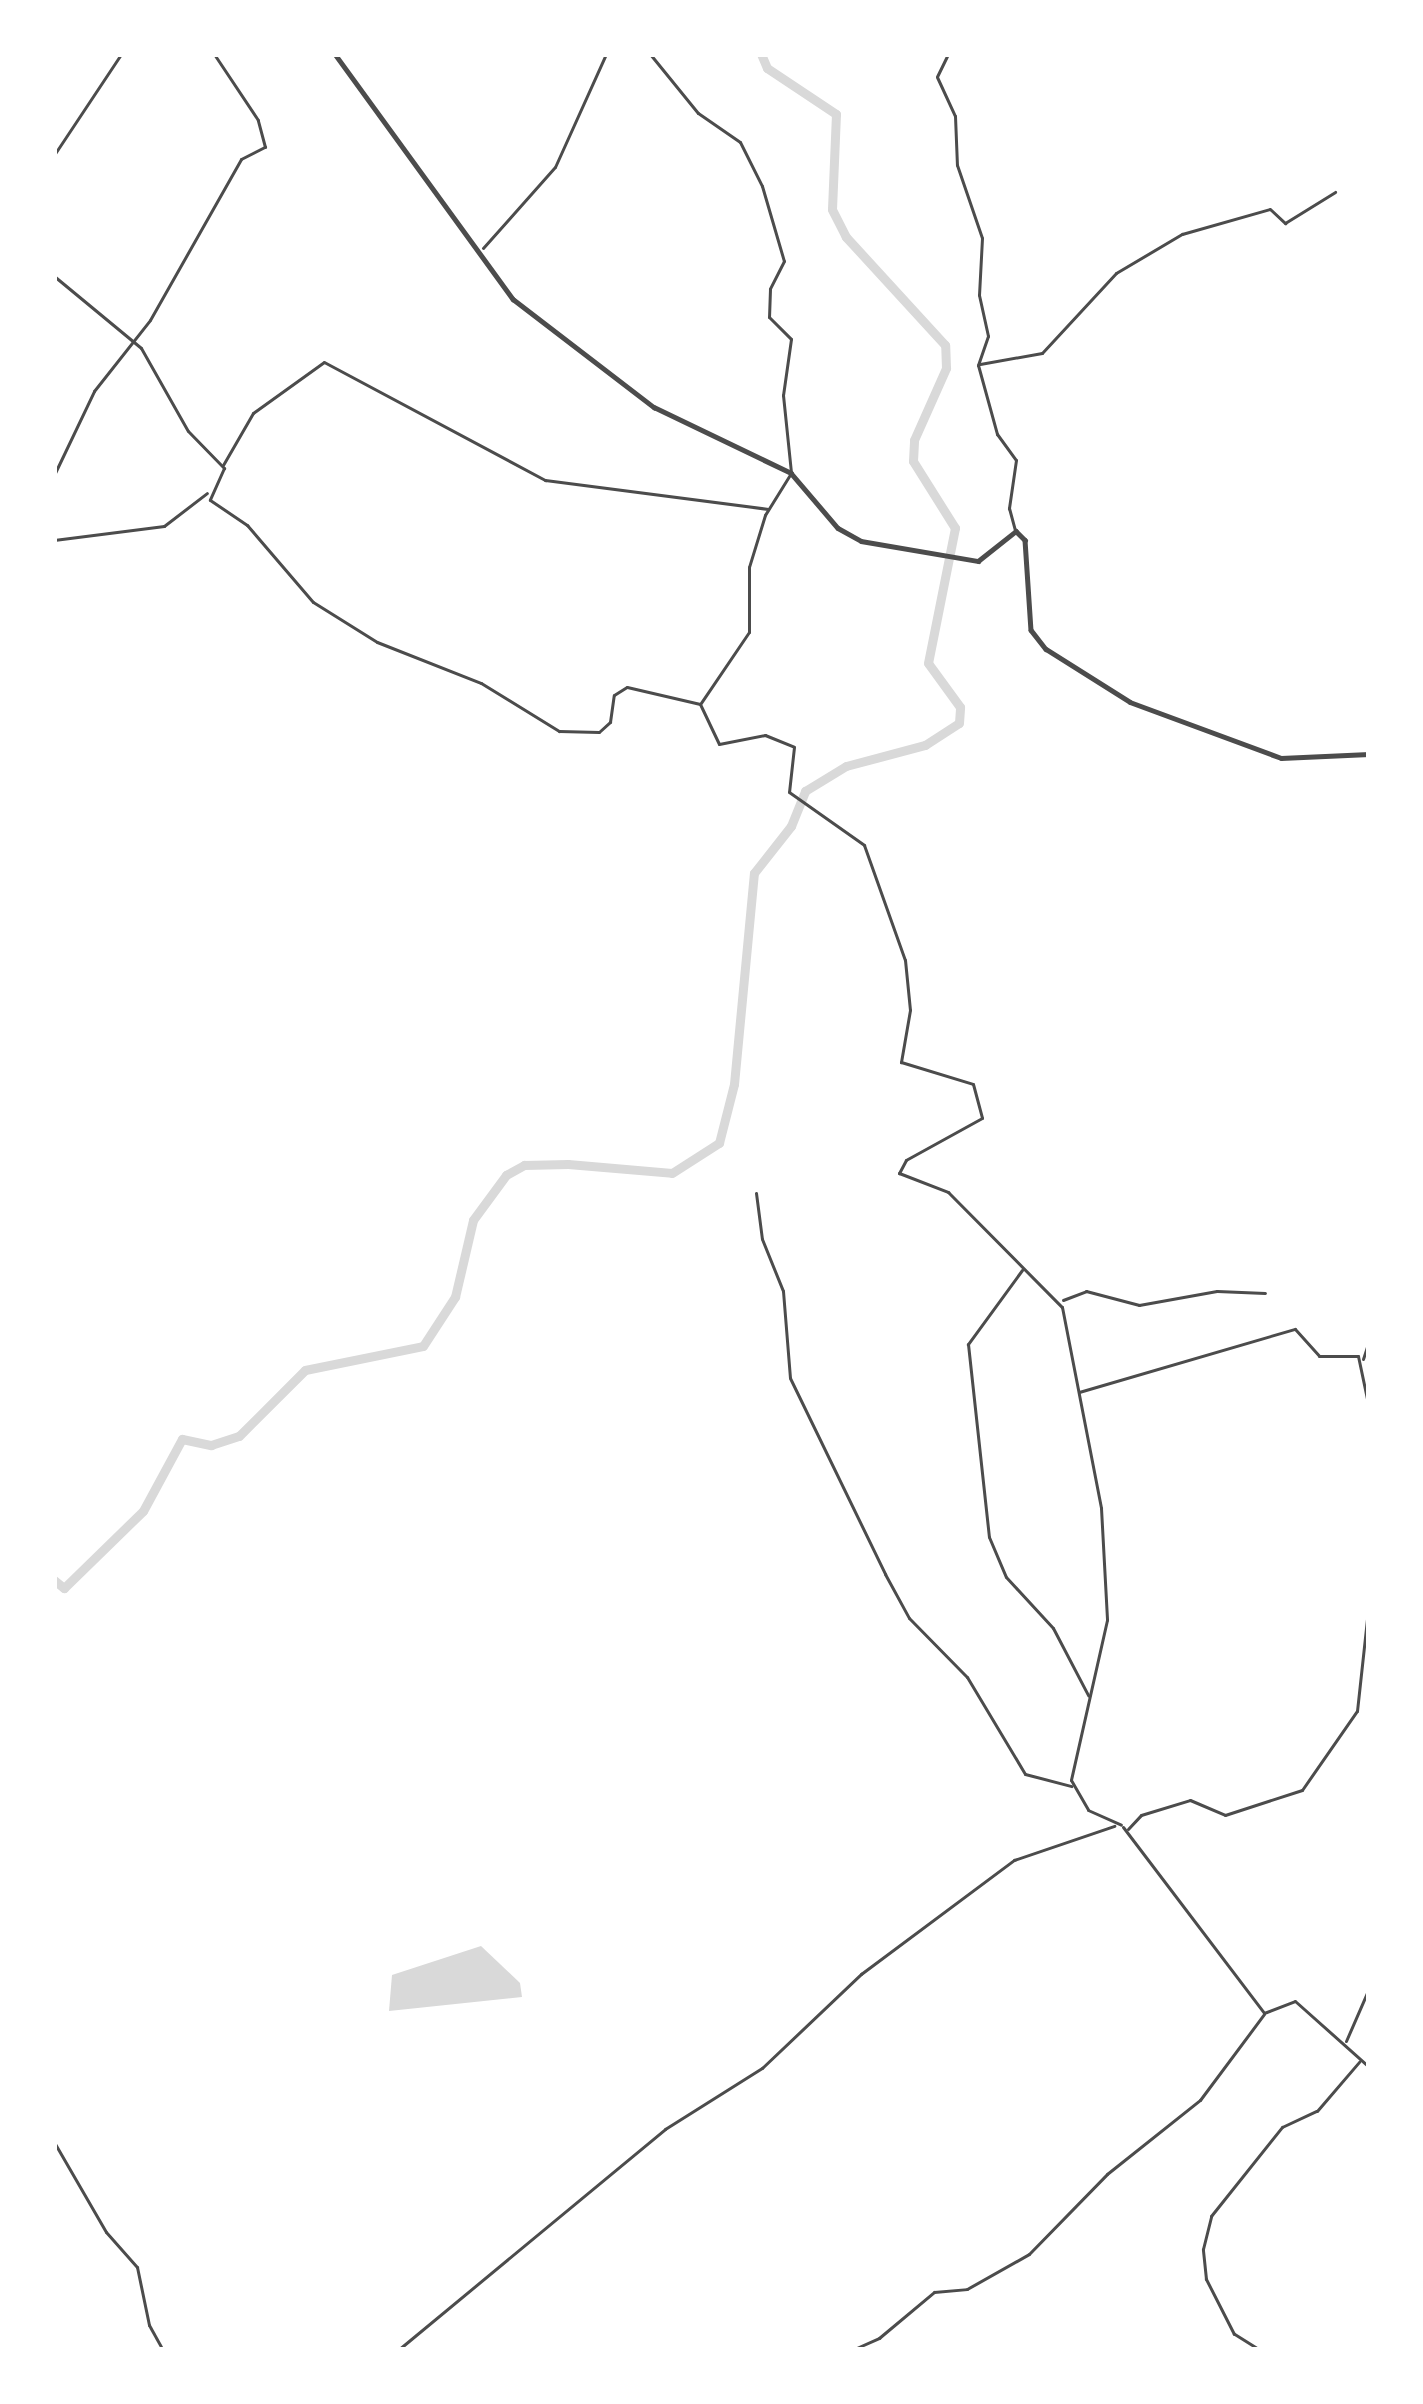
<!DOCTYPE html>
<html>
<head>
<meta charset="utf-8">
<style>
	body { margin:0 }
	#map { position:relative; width:1423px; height:2404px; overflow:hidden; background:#fff; font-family:"IBM Plex Sans",sans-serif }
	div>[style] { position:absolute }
	.water>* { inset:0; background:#d9d9d9 }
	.river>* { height:9px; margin:-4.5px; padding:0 4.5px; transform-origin:4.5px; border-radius:4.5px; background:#d9d9d9 }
	.minor>* { height:3px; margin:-1.5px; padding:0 1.5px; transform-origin:1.5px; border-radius:1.5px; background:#4c4c4c }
	.tertiary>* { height:4.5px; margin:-2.25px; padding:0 2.25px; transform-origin:2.25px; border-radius:2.25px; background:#4c4c4c }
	span { translate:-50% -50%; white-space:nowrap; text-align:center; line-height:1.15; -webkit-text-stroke:10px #fff; paint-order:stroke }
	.frame { position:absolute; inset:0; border:57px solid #fff; pointer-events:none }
</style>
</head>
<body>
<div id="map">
	<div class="water">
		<div style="clip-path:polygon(481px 1946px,520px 1983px,522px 1997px,389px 2011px,392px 1975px)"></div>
	</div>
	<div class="river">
		<div style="left:54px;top:1580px;width:13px;rotate:39deg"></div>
		<div style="left:64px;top:1588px;width:110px;rotate:-44.3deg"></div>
		<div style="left:143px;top:1511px;width:82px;rotate:-61.6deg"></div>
		<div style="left:182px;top:1439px;width:30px;rotate:12deg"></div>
		<div style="left:211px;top:1445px;width:29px;rotate:-18deg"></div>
		<div style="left:239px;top:1436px;width:93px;rotate:-45deg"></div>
		<div style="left:305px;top:1370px;width:120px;rotate:-11.5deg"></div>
		<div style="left:423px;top:1346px;width:59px;rotate:-56.9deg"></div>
		<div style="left:455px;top:1297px;width:79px;rotate:-76.8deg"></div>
		<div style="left:473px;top:1220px;width:56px;rotate:-53.7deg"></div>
		<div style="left:506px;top:1175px;width:21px;rotate:-29deg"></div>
		<div style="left:524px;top:1165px;width:44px;rotate:-1.3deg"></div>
		<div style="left:568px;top:1164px;width:104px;rotate:4.9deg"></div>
		<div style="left:672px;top:1173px;width:56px;rotate:-32.6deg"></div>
		<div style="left:719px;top:1143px;width:61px;rotate:-75.7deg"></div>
		<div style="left:734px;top:1084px;width:212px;rotate:-84.6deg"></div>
		<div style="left:754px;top:873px;width:60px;rotate:-51.8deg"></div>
		<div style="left:791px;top:826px;width:38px;rotate:-68deg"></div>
		<div style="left:805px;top:791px;width:48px;rotate:-31.4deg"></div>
		<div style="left:846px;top:766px;width:82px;rotate:-14.9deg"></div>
		<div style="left:925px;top:745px;width:40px;rotate:-32.9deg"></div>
		<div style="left:959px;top:723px;width:16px;rotate:-86deg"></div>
		<div style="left:960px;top:707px;width:54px;rotate:-126deg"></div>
		<div style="left:928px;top:663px;width:138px;rotate:-78.7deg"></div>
		<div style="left:955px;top:528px;width:79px;rotate:-122.1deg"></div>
		<div style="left:913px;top:461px;width:21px;rotate:-87deg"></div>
		<div style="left:914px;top:440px;width:79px;rotate:-66deg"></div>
		<div style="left:946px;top:368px;width:23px;rotate:-92deg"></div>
		<div style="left:945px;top:345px;width:147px;rotate:-132.5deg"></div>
		<div style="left:846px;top:237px;width:31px;rotate:-117deg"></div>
		<div style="left:832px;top:209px;width:95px;rotate:-87.6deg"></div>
		<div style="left:836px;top:114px;width:83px;rotate:-146.3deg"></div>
		<div style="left:767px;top:68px;width:15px;rotate:-113deg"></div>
	</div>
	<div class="minor">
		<div style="left:650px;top:54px;width:76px;rotate:50.9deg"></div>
		<div style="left:698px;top:113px;width:51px;rotate:34.6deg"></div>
		<div style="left:740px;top:142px;width:49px;rotate:63.4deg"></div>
		<div style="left:762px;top:186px;width:78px;rotate:73.7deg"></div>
		<div style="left:784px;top:261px;width:31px;rotate:117deg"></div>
		<div style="left:770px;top:289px;width:28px;rotate:92deg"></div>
		<div style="left:769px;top:317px;width:31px;rotate:45deg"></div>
		<div style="left:791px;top:339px;width:57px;rotate:98.1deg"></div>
		<div style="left:783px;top:395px;width:78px;rotate:84.1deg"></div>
		<div style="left:791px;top:473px;width:49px;rotate:121.8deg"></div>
		<div style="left:765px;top:515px;width:54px;rotate:107.1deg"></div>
		<div style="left:749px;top:567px;width:65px;rotate:90deg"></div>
		<div style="left:749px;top:632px;width:86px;rotate:124.1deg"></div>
		<div style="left:948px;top:54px;width:25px;rotate:116deg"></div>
		<div style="left:937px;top:77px;width:43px;rotate:65.2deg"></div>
		<div style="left:955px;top:116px;width:49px;rotate:87.7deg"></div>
		<div style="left:957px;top:165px;width:77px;rotate:71.1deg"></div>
		<div style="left:982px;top:238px;width:57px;rotate:93deg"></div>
		<div style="left:979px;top:295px;width:42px;rotate:77.6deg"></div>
		<div style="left:988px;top:336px;width:31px;rotate:109deg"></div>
		<div style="left:978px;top:365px;width:72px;rotate:74.6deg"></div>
		<div style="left:997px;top:434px;width:32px;rotate:54deg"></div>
		<div style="left:1016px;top:460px;width:49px;rotate:98.3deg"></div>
		<div style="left:1009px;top:508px;width:23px;rotate:75deg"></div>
		<div style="left:54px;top:155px;width:121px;rotate:-56.4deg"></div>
		<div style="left:483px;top:248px;width:108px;rotate:-48.4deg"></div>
		<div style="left:555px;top:167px;width:124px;rotate:-65.7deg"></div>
		<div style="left:54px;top:276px;width:113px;rotate:39.6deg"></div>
		<div style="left:141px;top:348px;width:95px;rotate:60.5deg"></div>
		<div style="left:188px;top:431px;width:52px;rotate:45.8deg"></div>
		<div style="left:224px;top:468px;width:35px;rotate:114deg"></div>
		<div style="left:210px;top:500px;width:45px;rotate:34deg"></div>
		<div style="left:247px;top:525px;width:101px;rotate:49.4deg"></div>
		<div style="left:313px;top:602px;width:75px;rotate:32deg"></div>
		<div style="left:377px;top:642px;width:112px;rotate:21.5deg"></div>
		<div style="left:481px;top:683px;width:92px;rotate:31.6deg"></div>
		<div style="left:559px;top:731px;width:40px;rotate:1.4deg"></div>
		<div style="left:599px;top:732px;width:15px;rotate:-42deg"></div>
		<div style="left:610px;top:722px;width:27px;rotate:-82deg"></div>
		<div style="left:614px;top:695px;width:15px;rotate:-32deg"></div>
		<div style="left:627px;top:687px;width:75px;rotate:13.1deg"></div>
		<div style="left:700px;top:704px;width:44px;rotate:64.6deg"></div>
		<div style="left:719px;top:744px;width:47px;rotate:-11.1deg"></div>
		<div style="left:765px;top:735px;width:31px;rotate:22deg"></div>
		<div style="left:794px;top:747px;width:45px;rotate:96.3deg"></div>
		<div style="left:789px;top:792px;width:92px;rotate:35.2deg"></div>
		<div style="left:864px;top:845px;width:122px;rotate:70.4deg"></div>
		<div style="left:905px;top:960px;width:50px;rotate:84.3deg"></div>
		<div style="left:910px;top:1010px;width:53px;rotate:99.8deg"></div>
		<div style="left:901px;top:1062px;width:75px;rotate:17deg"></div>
		<div style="left:973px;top:1084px;width:35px;rotate:75deg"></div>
		<div style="left:982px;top:1118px;width:87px;rotate:151.1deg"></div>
		<div style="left:906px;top:1160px;width:15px;rotate:118deg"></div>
		<div style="left:899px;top:1173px;width:53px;rotate:21.2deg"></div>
		<div style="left:948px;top:1192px;width:162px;rotate:45.3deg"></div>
		<div style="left:1062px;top:1307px;width:205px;rotate:79deg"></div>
		<div style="left:1101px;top:1508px;width:112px;rotate:86.9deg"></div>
		<div style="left:1107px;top:1620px;width:164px;rotate:102.7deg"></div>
		<div style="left:1071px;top:1780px;width:34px;rotate:60deg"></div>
		<div style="left:1088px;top:1810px;width:36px;rotate:24deg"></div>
		<div style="left:980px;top:364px;width:63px;rotate:-10.1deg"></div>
		<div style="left:1042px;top:353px;width:109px;rotate:-47.2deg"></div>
		<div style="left:1116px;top:273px;width:77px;rotate:-30.6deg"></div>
		<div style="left:1182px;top:234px;width:91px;rotate:-15.9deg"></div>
		<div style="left:1270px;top:209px;width:21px;rotate:43deg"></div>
		<div style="left:1285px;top:223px;width:59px;rotate:-31.8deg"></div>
		<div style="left:223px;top:465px;width:60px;rotate:-60deg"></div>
		<div style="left:253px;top:413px;width:87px;rotate:-35.7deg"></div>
		<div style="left:324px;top:362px;width:251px;rotate:28.1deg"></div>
		<div style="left:545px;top:480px;width:225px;rotate:7.4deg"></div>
		<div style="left:54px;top:475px;width:93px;rotate:-64.5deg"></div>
		<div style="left:94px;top:391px;width:90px;rotate:-51.7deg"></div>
		<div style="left:150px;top:320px;width:185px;rotate:-60.5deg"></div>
		<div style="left:241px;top:159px;width:27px;rotate:-27deg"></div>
		<div style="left:265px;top:147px;width:28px;rotate:-105deg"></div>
		<div style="left:258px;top:120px;width:79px;rotate:-123.7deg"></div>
		<div style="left:54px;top:540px;width:111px;rotate:-7.3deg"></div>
		<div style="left:164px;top:526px;width:54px;rotate:-37.5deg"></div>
		<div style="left:54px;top:685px;width:5px;rotate:90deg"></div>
		<div style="left:756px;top:1193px;width:46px;rotate:82.6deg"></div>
		<div style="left:762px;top:1239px;width:56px;rotate:68deg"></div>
		<div style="left:783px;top:1291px;width:87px;rotate:85.4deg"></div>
		<div style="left:790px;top:1378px;width:218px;rotate:64.1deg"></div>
		<div style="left:885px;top:1574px;width:50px;rotate:61.4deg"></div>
		<div style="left:909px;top:1618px;width:83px;rotate:45.5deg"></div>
		<div style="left:967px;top:1677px;width:113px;rotate:59.1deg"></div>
		<div style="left:1025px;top:1774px;width:48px;rotate:14.6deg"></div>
		<div style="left:1022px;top:1270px;width:92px;rotate:126.1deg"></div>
		<div style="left:968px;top:1344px;width:194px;rotate:83.8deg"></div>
		<div style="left:989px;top:1537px;width:43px;rotate:67deg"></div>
		<div style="left:1006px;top:1577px;width:69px;rotate:47.3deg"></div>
		<div style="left:1053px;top:1628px;width:76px;rotate:62.4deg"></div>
		<div style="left:1063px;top:1300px;width:25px;rotate:-21deg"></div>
		<div style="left:1086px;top:1291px;width:55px;rotate:14.8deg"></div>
		<div style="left:1139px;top:1305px;width:79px;rotate:-10.2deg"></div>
		<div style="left:1217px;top:1291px;width:48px;rotate:2.4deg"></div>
		<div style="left:1363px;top:1359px;width:19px;rotate:-72deg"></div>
		<div style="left:1079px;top:1392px;width:225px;rotate:-16.3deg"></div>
		<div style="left:1295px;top:1329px;width:36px;rotate:48deg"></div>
		<div style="left:1319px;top:1356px;width:39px"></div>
		<div style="left:1358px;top:1356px;width:53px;rotate:78.1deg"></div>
		<div style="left:1123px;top:1827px;width:233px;rotate:52.8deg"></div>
		<div style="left:1264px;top:2013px;width:33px;rotate:-21deg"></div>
		<div style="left:1295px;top:2001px;width:99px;rotate:41.7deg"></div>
		<div style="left:1128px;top:1829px;width:19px;rotate:-47deg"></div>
		<div style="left:1141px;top:1815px;width:51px;rotate:-17deg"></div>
		<div style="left:1190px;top:1800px;width:38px;rotate:23deg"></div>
		<div style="left:1225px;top:1815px;width:81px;rotate:-18deg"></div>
		<div style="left:1302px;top:1790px;width:96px;rotate:-55.2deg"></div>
		<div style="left:1357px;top:1711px;width:112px;rotate:-83.8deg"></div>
		<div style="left:1346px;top:2041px;width:58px;rotate:-66.5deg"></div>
		<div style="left:54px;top:2142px;width:104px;rotate:60deg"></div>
		<div style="left:106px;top:2232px;width:47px;rotate:48.5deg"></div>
		<div style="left:137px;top:2267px;width:59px;rotate:78.3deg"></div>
		<div style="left:149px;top:2325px;width:29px;rotate:61deg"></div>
		<div style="left:398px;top:2350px;width:347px;rotate:-39.6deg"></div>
		<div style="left:665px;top:2129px;width:115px;rotate:-32.2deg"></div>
		<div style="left:762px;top:2068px;width:137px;rotate:-43.5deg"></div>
		<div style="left:861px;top:1974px;width:191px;rotate:-36.7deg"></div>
		<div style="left:1014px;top:1860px;width:106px;rotate:-18.8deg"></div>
		<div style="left:852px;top:2350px;width:30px;rotate:-24deg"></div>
		<div style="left:879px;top:2338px;width:72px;rotate:-39.9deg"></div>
		<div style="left:934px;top:2292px;width:33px;rotate:-5deg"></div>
		<div style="left:967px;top:2289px;width:71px;rotate:-29.4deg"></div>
		<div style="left:1029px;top:2254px;width:112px;rotate:-45.7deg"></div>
		<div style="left:1107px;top:2174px;width:119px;rotate:-38.5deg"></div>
		<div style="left:1200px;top:2100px;width:107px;rotate:-53.3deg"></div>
		<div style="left:1260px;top:2350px;width:31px;rotate:-148deg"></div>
		<div style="left:1234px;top:2334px;width:62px;rotate:-117deg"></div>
		<div style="left:1206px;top:2279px;width:30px;rotate:-96deg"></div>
		<div style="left:1203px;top:2249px;width:34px;rotate:-76deg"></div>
		<div style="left:1211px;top:2216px;width:114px;rotate:-51.4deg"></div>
		<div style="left:1282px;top:2127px;width:38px;rotate:-25deg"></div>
		<div style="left:1317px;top:2111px;width:65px;rotate:-49.4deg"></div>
	</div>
	<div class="tertiary">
		<div style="left:335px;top:54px;width:303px;rotate:54deg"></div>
		<div style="left:513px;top:299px;width:178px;rotate:37.5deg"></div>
		<div style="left:654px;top:407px;width:152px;rotate:25.7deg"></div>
		<div style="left:791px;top:473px;width:72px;rotate:49.5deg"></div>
		<div style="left:838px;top:528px;width:26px;rotate:29deg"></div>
		<div style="left:861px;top:541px;width:119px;rotate:9.7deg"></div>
		<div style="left:978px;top:561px;width:48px;rotate:-38.3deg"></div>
		<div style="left:1016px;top:531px;width:13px;rotate:45deg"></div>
		<div style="left:1025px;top:540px;width:90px;rotate:86.2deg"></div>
		<div style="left:1031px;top:630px;width:24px;rotate:52deg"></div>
		<div style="left:1046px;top:649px;width:99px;rotate:32.2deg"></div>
		<div style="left:1130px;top:702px;width:161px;rotate:20.3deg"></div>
		<div style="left:1281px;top:758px;width:88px;rotate:-2.6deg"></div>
	</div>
	<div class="frame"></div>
</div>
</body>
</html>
